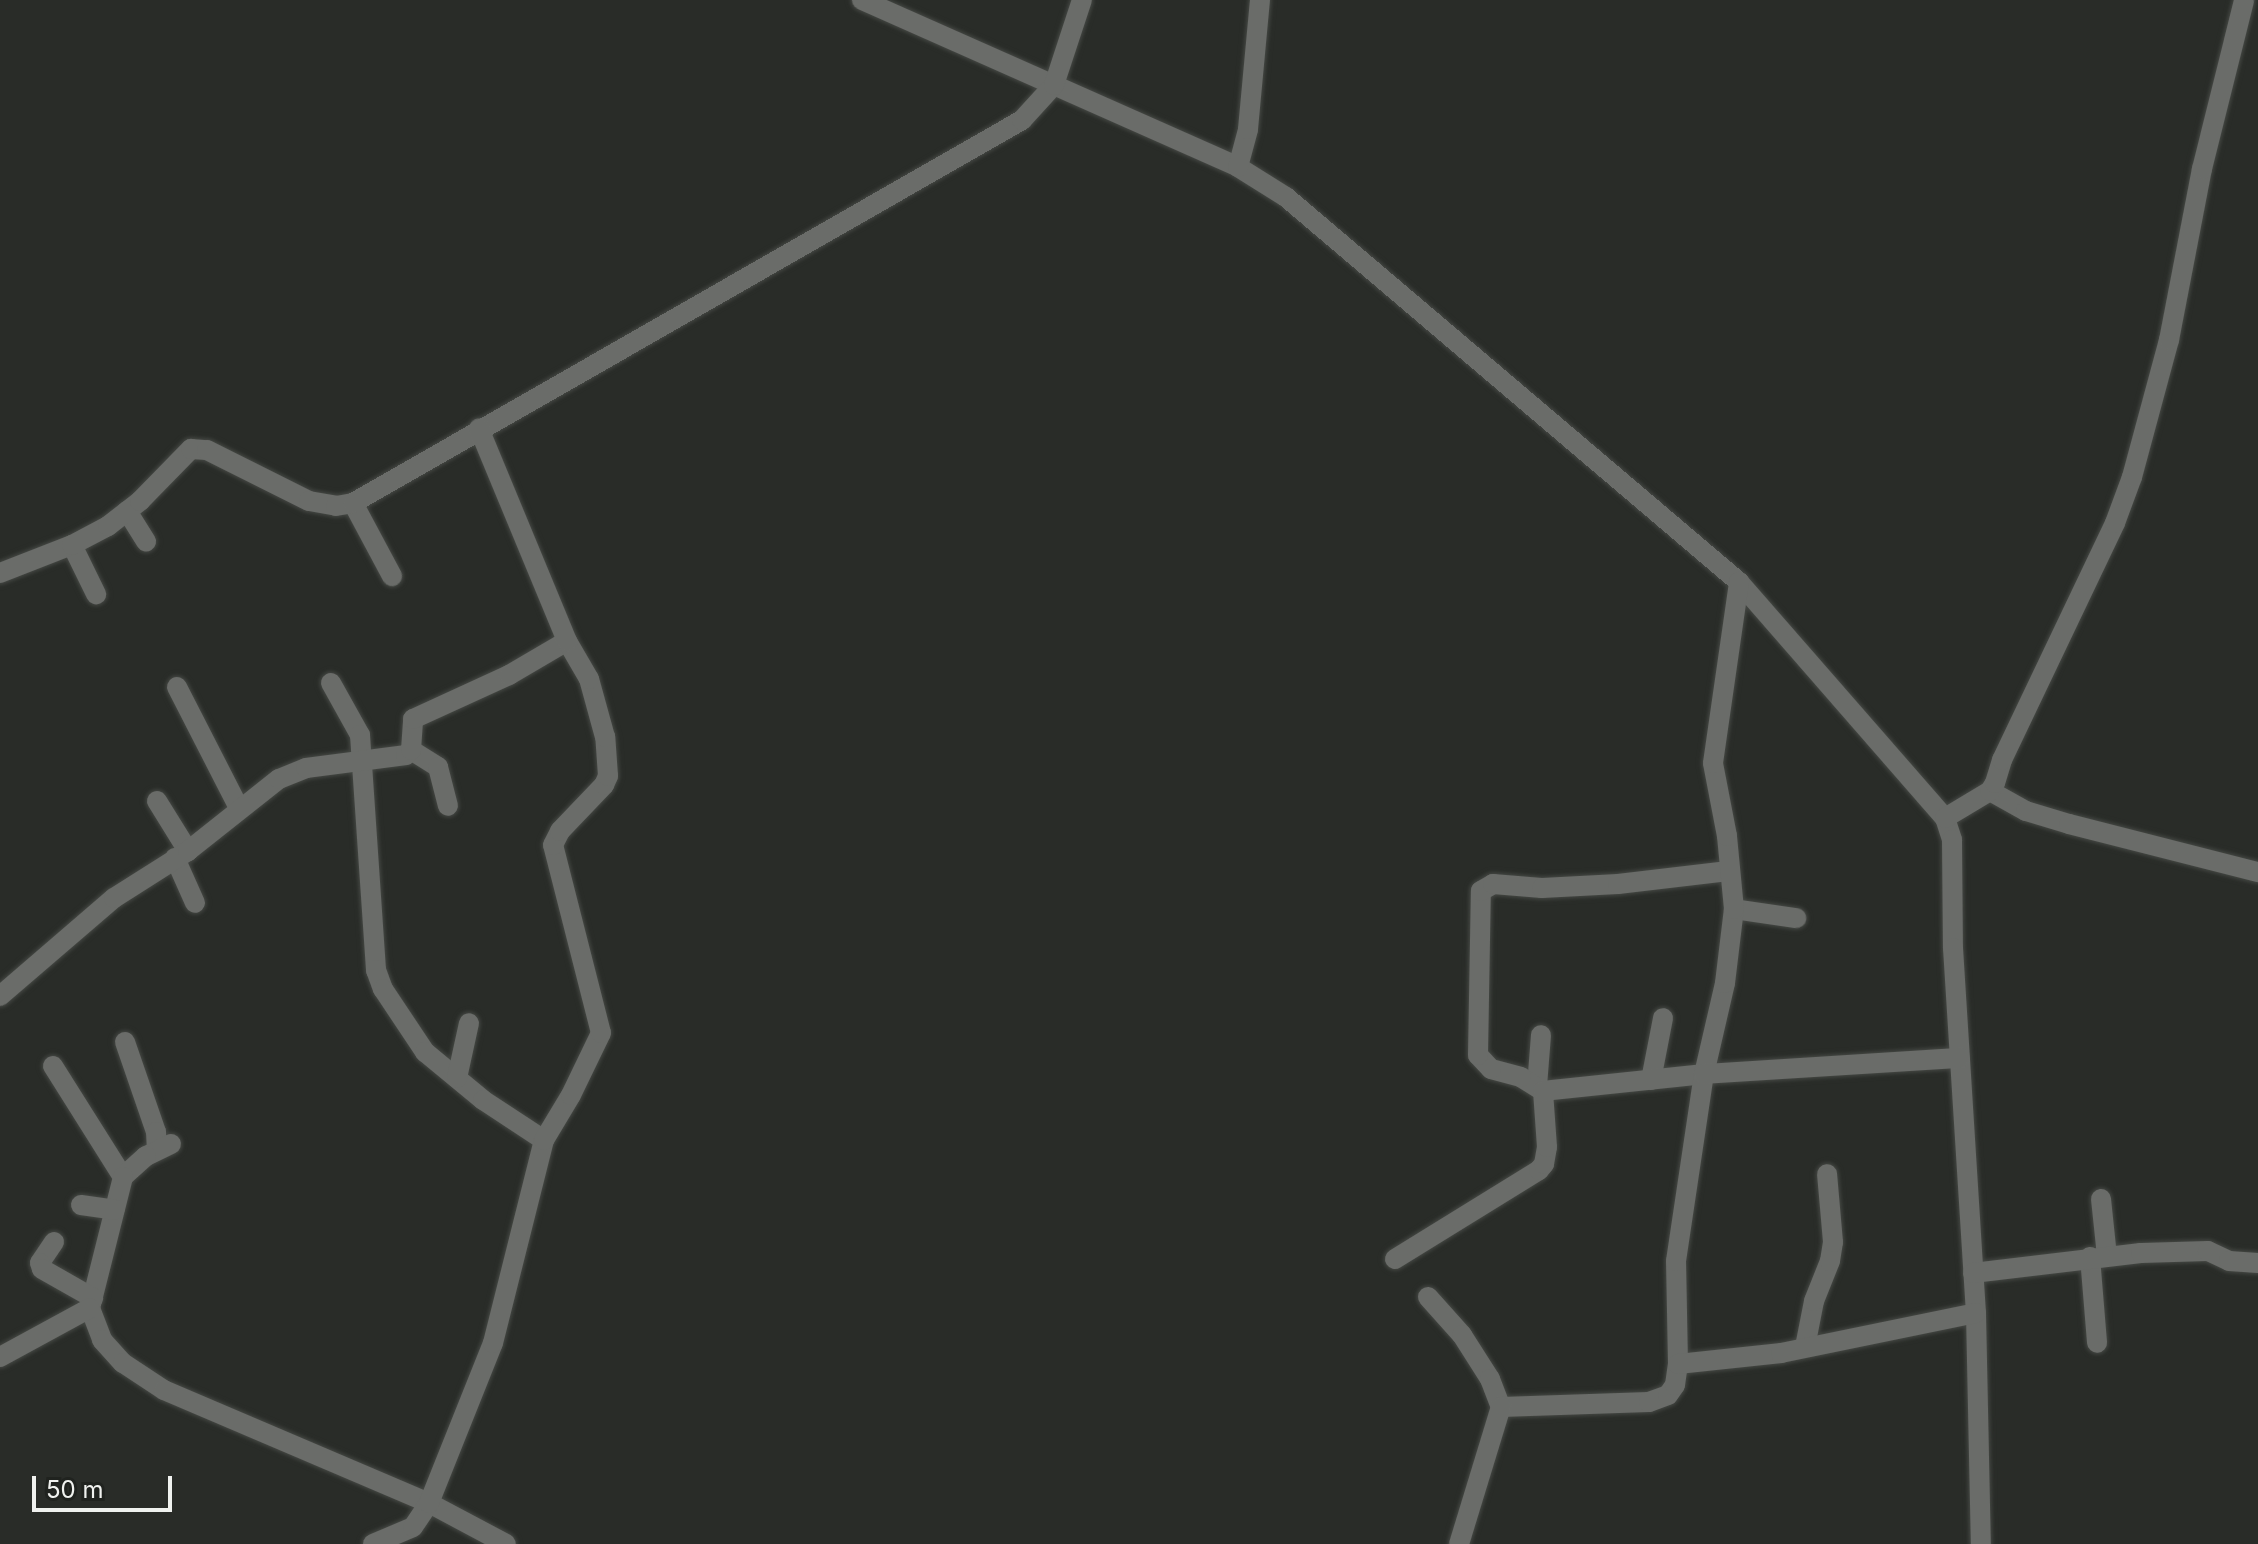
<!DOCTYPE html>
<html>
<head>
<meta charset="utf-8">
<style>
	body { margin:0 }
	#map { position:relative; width:2258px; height:1544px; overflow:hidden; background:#292c28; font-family:Inter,sans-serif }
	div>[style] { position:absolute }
	.roads { filter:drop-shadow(0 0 2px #454844) drop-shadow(0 0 2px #454844) }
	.minor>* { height:20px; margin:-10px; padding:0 10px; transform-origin:10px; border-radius:10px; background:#6a6c69 }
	span { translate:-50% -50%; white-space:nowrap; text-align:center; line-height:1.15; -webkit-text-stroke:8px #20231f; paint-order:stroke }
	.scale { position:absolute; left:32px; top:1476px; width:140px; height:36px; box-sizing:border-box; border:4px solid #f0f2ef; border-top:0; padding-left:10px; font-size:24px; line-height:28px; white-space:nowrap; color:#f0f2ef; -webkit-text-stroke:6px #20231f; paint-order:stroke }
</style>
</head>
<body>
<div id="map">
	<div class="roads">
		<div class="minor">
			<div style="left:862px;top:0;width:411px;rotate:23.9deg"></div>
			<div style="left:1238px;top:167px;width:57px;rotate:32deg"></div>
			<div style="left:1286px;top:197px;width:595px;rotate:40.36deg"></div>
			<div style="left:1739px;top:582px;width:313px;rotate:48.9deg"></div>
			<div style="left:1945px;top:818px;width:23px;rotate:72deg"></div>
			<div style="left:1952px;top:840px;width:108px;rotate:89.5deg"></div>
			<div style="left:1953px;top:948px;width:366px;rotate:86.4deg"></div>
			<div style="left:1976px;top:1313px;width:231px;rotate:88.8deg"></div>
			<div style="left:1238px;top:167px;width:39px;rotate:-75deg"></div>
			<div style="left:1248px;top:129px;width:130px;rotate:-84.7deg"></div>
			<div style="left:353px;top:503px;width:83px;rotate:61.9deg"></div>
			<div style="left:127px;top:511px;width:36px;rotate:58deg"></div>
			<div style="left:72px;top:545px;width:55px;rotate:63.9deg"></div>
			<div style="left:0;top:573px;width:77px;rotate:-21.3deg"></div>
			<div style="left:72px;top:545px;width:41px;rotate:-27.8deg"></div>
			<div style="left:108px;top:526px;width:41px;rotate:-38deg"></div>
			<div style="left:140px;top:501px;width:73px;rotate:-45.6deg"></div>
			<div style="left:191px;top:449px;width:16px;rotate:4deg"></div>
			<div style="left:207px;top:450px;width:114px;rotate:26.6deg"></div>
			<div style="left:309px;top:501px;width:27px;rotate:10deg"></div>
			<div style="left:336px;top:506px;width:17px;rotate:-10deg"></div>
			<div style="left:353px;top:503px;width:771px;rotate:-29.79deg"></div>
			<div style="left:1022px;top:120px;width:47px;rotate:-47.6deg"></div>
			<div style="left:1054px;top:85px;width:89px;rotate:-71.8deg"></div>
			<div style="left:331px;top:683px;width:60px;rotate:60.9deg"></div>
			<div style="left:360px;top:735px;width:236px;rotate:86.1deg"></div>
			<div style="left:376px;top:970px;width:20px;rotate:70deg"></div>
			<div style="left:383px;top:989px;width:76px;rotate:56.3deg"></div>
			<div style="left:425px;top:1052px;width:75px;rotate:39.6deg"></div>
			<div style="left:483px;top:1100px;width:73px;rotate:33.3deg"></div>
			<div style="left:177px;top:687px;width:136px;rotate:62.9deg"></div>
			<div style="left:411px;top:750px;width:32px;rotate:32deg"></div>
			<div style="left:438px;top:767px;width:40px;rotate:75.6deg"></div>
			<div style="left:1990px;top:791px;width:41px;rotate:29.1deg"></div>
			<div style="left:2026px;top:811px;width:45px;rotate:16.8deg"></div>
			<div style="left:2069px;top:824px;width:195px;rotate:14.3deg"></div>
			<div style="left:157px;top:801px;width:59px;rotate:58.2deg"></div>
			<div style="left:1945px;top:818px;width:52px;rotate:-31deg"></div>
			<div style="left:1990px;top:791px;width:9px;rotate:-58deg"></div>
			<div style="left:1995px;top:783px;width:24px;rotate:-73deg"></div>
			<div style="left:2002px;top:760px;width:263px;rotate:-64.5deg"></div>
			<div style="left:2115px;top:523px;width:49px;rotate:-69.7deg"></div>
			<div style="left:2132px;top:477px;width:142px;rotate:-74.9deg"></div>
			<div style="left:2169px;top:340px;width:174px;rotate:-79.1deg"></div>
			<div style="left:2202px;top:169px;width:174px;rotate:-76deg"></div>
			<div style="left:175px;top:858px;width:49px;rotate:66deg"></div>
			<div style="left:1734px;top:909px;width:63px;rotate:8.3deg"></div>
			<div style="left:0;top:996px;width:150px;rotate:-40.7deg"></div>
			<div style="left:114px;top:898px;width:88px;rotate:-32.4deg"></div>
			<div style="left:188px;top:851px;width:116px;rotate:-38.4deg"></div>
			<div style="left:279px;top:779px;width:29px;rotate:-22deg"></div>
			<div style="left:306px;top:768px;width:101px;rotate:-7.4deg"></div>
			<div style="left:406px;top:755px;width:7px;rotate:-45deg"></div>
			<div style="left:411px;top:750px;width:31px;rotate:-86deg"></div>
			<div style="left:413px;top:719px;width:106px;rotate:-24.6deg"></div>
			<div style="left:509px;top:675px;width:67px;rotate:-30.4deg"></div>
			<div style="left:125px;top:1042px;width:95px;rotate:71deg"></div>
			<div style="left:156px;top:1132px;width:17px;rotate:87deg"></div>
			<div style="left:53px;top:1066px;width:131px;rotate:57.8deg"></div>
			<div style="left:457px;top:1078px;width:56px;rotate:-77.7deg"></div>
			<div style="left:1651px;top:1080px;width:63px;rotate:-79deg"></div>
			<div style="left:1537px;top:1086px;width:51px;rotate:-85.5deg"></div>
			<div style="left:1543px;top:1091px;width:26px;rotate:-148deg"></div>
			<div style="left:1521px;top:1077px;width:31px;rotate:-165deg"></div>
			<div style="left:1491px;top:1069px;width:19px;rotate:-133deg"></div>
			<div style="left:1478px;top:1055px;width:164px;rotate:-89deg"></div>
			<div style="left:1481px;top:891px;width:14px;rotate:-30deg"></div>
			<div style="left:1493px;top:884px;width:49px;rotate:4.7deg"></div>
			<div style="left:1542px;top:888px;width:76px;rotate:-3deg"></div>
			<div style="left:1618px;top:884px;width:111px;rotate:-6.7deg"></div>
			<div style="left:171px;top:1144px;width:28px;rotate:154deg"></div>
			<div style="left:146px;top:1156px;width:31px;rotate:138deg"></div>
			<div style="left:123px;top:1177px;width:135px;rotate:104.1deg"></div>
			<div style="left:90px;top:1308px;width:34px;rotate:69deg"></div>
			<div style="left:102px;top:1340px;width:31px;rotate:48deg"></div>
			<div style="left:123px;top:1363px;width:49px;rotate:33.4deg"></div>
			<div style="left:164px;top:1390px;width:288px;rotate:23.1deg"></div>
			<div style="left:429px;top:1503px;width:87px;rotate:28deg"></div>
			<div style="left:2101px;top:1199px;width:57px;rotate:84deg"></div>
			<div style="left:81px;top:1205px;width:34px;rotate:8deg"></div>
			<div style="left:54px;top:1242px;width:25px;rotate:124deg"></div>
			<div style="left:40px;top:1263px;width:6px;rotate:72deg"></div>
			<div style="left:42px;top:1269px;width:59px;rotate:29.6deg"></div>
			<div style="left:2090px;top:1257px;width:86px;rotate:85.3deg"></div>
			<div style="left:1395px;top:1259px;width:169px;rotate:-31.7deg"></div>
			<div style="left:1539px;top:1170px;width:8px;rotate:-50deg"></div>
			<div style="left:1544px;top:1164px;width:17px;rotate:-80deg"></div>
			<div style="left:1547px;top:1147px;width:56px;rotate:-94.1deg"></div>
			<div style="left:1543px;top:1091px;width:162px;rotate:-6deg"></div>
			<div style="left:1704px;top:1074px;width:93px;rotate:-77deg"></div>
			<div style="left:1725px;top:983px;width:75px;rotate:-83.1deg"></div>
			<div style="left:1734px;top:909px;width:73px;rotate:-95.5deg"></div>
			<div style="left:1727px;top:836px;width:74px;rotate:-100.9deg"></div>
			<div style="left:1713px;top:763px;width:183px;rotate:-81.8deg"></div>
			<div style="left:1973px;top:1273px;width:169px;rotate:-6.8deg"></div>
			<div style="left:2141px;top:1253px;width:67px;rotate:-1.7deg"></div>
			<div style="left:2208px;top:1251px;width:23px;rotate:25deg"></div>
			<div style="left:2229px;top:1261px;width:29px;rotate:4deg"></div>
			<div style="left:1428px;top:1297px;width:51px;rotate:48.2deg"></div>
			<div style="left:1462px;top:1335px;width:52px;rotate:57.5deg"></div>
			<div style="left:1490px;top:1379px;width:30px;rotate:69deg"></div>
			<div style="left:1501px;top:1407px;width:148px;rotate:-1.9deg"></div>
			<div style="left:1649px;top:1402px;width:20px;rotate:-20deg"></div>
			<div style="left:1668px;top:1395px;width:12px;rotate:-55deg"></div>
			<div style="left:1675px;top:1385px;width:21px;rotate:-82deg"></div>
			<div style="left:1678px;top:1364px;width:103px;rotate:-91.1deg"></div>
			<div style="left:1676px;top:1261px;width:189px;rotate:-81.5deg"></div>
			<div style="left:1704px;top:1074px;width:256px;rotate:-3.6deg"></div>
			<div style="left:1805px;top:1347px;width:47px;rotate:-78.9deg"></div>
			<div style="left:1814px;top:1301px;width:43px;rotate:-68.2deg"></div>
			<div style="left:1830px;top:1261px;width:19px;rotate:-81deg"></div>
			<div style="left:1833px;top:1242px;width:68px;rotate:-95deg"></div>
			<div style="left:0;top:1357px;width:102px;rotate:-28.6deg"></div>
			<div style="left:1678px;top:1364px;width:104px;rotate:-6.1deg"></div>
			<div style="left:1781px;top:1353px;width:199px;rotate:-11.6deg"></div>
			<div style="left:373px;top:1544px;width:43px;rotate:-23deg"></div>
			<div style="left:413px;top:1527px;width:29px;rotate:-56deg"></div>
			<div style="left:429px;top:1503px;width:172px;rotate:-68.2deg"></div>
			<div style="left:493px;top:1343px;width:209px;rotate:-75.9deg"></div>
			<div style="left:544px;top:1140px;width:52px;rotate:-59deg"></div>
			<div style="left:571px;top:1095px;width:69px;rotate:-64.2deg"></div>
			<div style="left:601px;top:1033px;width:194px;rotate:-104.3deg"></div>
			<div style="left:553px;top:845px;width:16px;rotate:-63deg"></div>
			<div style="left:560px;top:831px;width:64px;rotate:-46.3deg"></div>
			<div style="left:604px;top:785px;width:10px;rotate:-66deg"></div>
			<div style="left:608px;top:776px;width:39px;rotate:-94deg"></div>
			<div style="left:605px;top:737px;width:60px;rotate:-105.4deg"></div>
			<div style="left:589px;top:679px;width:44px;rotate:-120.1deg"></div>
			<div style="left:567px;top:641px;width:230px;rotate:-112.5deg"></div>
			<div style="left:1459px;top:1544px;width:143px;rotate:-73deg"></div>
		</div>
	</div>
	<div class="scale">50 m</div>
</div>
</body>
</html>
